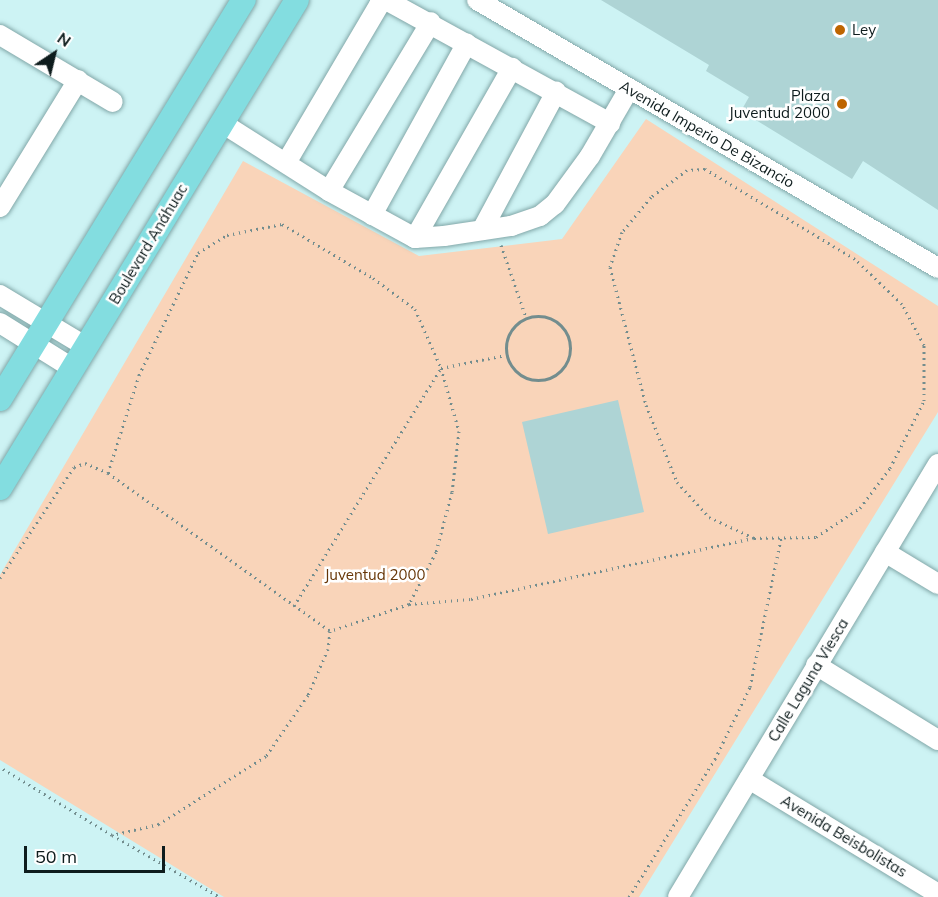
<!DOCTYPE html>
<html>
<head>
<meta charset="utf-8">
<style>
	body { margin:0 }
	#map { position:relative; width:938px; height:897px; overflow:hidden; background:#cdf3f4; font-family:Mulish,sans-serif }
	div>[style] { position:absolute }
	.green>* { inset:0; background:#f9d4b9 }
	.building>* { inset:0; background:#aed4d5 }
	.path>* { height:3px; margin-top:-1.5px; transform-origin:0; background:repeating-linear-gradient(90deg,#738d8e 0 1.5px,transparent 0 6px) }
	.path>.ring { margin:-1.5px; padding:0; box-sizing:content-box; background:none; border:3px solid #738d8e; border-radius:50% }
	.roads { filter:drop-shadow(0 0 2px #82a7a8) drop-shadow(0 0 2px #82a7a8) }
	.minor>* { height:20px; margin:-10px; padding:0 10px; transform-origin:10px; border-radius:10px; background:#fff }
	.major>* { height:24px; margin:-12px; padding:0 12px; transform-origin:12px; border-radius:12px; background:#83dde0 }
	.dots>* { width:16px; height:16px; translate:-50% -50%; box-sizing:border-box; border:3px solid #fff; border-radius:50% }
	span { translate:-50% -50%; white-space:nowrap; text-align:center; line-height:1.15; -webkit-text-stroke:5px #fff; paint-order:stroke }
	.poi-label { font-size:15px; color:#0e1c1d }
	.left { translate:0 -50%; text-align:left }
	.right { translate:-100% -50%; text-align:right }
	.street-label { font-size:15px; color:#0e1c1d }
	.park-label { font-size:15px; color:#663506 }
	.north { position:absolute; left:24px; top:24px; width:60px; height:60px; -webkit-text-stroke:4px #fff; paint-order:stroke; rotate:35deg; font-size:16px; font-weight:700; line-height:24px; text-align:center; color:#0e1c1d }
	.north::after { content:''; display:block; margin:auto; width:21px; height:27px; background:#0e1c1d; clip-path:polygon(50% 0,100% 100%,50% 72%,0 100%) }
	.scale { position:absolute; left:24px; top:846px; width:141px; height:27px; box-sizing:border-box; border:3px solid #0e1c1d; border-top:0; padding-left:8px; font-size:18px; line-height:21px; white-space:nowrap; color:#0e1c1d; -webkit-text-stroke:4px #fff; paint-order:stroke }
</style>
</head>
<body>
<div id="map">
	<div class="green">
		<div style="clip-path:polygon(646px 119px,938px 306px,938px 412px,639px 897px,224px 897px,0 760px,0 575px,243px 161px,419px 256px,562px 239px)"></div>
	</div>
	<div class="building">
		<div style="clip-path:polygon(601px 0,938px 0,938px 210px,863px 161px,852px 179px,741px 111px,749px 97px,706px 71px,709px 65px)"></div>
		<div style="clip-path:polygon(618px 400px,644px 512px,548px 534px,522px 422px)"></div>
	</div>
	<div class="path">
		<div style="left:501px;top:245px;width:76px;rotate:70.9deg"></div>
		<div class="ring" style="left:506px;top:316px;width:61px;height:61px"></div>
		<div style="left:108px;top:473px;width:103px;rotate:-72.4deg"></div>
		<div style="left:139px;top:375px;width:136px;rotate:-64.2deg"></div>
		<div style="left:198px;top:253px;width:34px;rotate:-32deg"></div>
		<div style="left:227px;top:235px;width:56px;rotate:-11.3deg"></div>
		<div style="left:282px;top:224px;width:106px;rotate:30.7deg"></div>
		<div style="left:373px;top:278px;width:52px;rotate:36.4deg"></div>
		<div style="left:415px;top:309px;width:64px;rotate:66.2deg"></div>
		<div style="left:441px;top:368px;width:66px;rotate:74.1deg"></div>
		<div style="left:459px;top:431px;width:61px;rotate:96.5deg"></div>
		<div style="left:452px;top:492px;width:62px;rotate:104.9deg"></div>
		<div style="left:436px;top:552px;width:59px;rotate:117.4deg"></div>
		<div style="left:409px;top:604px;width:83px;rotate:161.1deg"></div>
		<div style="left:0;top:578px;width:133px;rotate:-56.3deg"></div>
		<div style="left:74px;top:467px;width:12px;rotate:-20deg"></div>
		<div style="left:85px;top:463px;width:25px;rotate:23deg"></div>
		<div style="left:108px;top:473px;width:272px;rotate:35.4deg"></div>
		<div style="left:330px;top:631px;width:18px;rotate:96deg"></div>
		<div style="left:328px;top:649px;width:50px;rotate:113.5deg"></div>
		<div style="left:308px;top:695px;width:74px;rotate:124.5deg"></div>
		<div style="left:266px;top:756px;width:127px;rotate:147.6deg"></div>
		<div style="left:159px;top:824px;width:48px;rotate:166.8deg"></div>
		<div style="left:112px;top:835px;width:131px;rotate:-148.7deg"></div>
		<div style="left:409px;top:604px;width:62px;rotate:-4.6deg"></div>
		<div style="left:471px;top:599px;width:289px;rotate:-12.2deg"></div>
		<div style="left:754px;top:538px;width:62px;rotate:-0.9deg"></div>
		<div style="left:816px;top:537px;width:53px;rotate:-33.4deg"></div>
		<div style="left:860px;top:508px;width:50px;rotate:-53.1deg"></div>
		<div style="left:890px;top:468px;width:75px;rotate:-63.1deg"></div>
		<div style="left:924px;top:401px;width:56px;rotate:-90deg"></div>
		<div style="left:924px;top:345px;width:47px;rotate:-118.2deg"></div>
		<div style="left:902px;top:304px;width:65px;rotate:-136.2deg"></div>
		<div style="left:855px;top:259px;width:175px;rotate:-149deg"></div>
		<div style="left:705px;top:169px;width:18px;rotate:177deg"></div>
		<div style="left:687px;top:170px;width:45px;rotate:143.1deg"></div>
		<div style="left:651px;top:197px;width:45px;rotate:129.6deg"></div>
		<div style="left:622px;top:232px;width:37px;rotate:109deg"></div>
		<div style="left:610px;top:267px;width:143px;rotate:75.4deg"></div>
		<div style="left:646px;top:405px;width:83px;rotate:68.1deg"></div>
		<div style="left:677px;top:482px;width:47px;rotate:47.6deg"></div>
		<div style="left:709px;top:517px;width:50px;rotate:25deg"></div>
		<div style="left:294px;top:606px;width:280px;rotate:-58.3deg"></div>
		<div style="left:441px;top:368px;width:66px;rotate:-11.3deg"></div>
		<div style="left:112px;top:835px;width:125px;rotate:29.9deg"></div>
		<div style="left:629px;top:897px;width:163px;rotate:-58.1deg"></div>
		<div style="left:715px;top:759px;width:80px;rotate:-64.1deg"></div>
		<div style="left:750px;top:687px;width:152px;rotate:-78.2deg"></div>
	</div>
	<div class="roads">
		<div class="minor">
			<div style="left:477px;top:0;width:533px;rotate:30.17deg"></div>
			<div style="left:0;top:35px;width:131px;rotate:30.7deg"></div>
			<div style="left:222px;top:123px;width:127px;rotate:32.4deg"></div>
			<div style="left:329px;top:191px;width:98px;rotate:28.7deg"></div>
			<div style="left:415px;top:238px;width:29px;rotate:-4deg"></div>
			<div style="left:444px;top:236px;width:68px;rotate:-8.5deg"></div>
			<div style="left:511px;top:226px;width:31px;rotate:-19deg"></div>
			<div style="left:540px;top:216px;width:19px;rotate:-39deg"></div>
			<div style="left:555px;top:204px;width:59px;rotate:-53.9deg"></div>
			<div style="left:590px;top:156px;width:78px;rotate:-59.8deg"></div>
			<div style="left:286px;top:163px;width:183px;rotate:-59.5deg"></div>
			<div style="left:379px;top:5px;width:9px;rotate:-36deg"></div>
			<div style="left:386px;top:0;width:256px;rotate:28.8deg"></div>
			<div style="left:329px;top:191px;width:197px;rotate:-58.9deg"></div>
			<div style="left:0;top:207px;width:149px;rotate:-58.4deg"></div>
			<div style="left:372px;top:215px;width:196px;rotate:-61.1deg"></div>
			<div style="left:482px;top:230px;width:157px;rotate:-61.8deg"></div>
			<div style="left:415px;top:238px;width:196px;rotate:-60.3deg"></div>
			<div style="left:0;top:295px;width:99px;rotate:31deg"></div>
			<div style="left:0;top:323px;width:85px;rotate:32deg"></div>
			<div style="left:885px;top:552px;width:62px;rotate:31.1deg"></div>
			<div style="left:816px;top:665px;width:143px;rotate:31.6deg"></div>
			<div style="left:749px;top:779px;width:221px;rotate:31.3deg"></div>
			<div style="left:678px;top:897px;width:505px;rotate:-59.02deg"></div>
		</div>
		<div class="major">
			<div style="left:0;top:399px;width:468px;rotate:-58.6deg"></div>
			<div style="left:0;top:488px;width:571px;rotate:-58.68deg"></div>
		</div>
	</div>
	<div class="dots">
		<div style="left:840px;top:30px;background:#be6500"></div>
		<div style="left:842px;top:104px;background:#be6500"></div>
	</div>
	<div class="poi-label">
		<span class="left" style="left:852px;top:30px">Ley</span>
		<span class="right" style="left:830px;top:104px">Plaza<br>Juventud 2000</span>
	</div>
	<div class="street-label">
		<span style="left:707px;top:134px;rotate:30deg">Avenida Imperio De Bizancio</span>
		<span style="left:148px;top:244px;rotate:-59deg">Boulevard Anáhuac</span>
		<span style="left:808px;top:680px;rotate:-59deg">Calle Laguna Viesca</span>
		<span style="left:844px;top:836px;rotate:31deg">Avenida Beisbolistas</span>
	</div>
	<div class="park-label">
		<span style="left:375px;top:575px">Juventud 2000</span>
	</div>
	<div class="north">N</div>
	<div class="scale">50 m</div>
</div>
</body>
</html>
